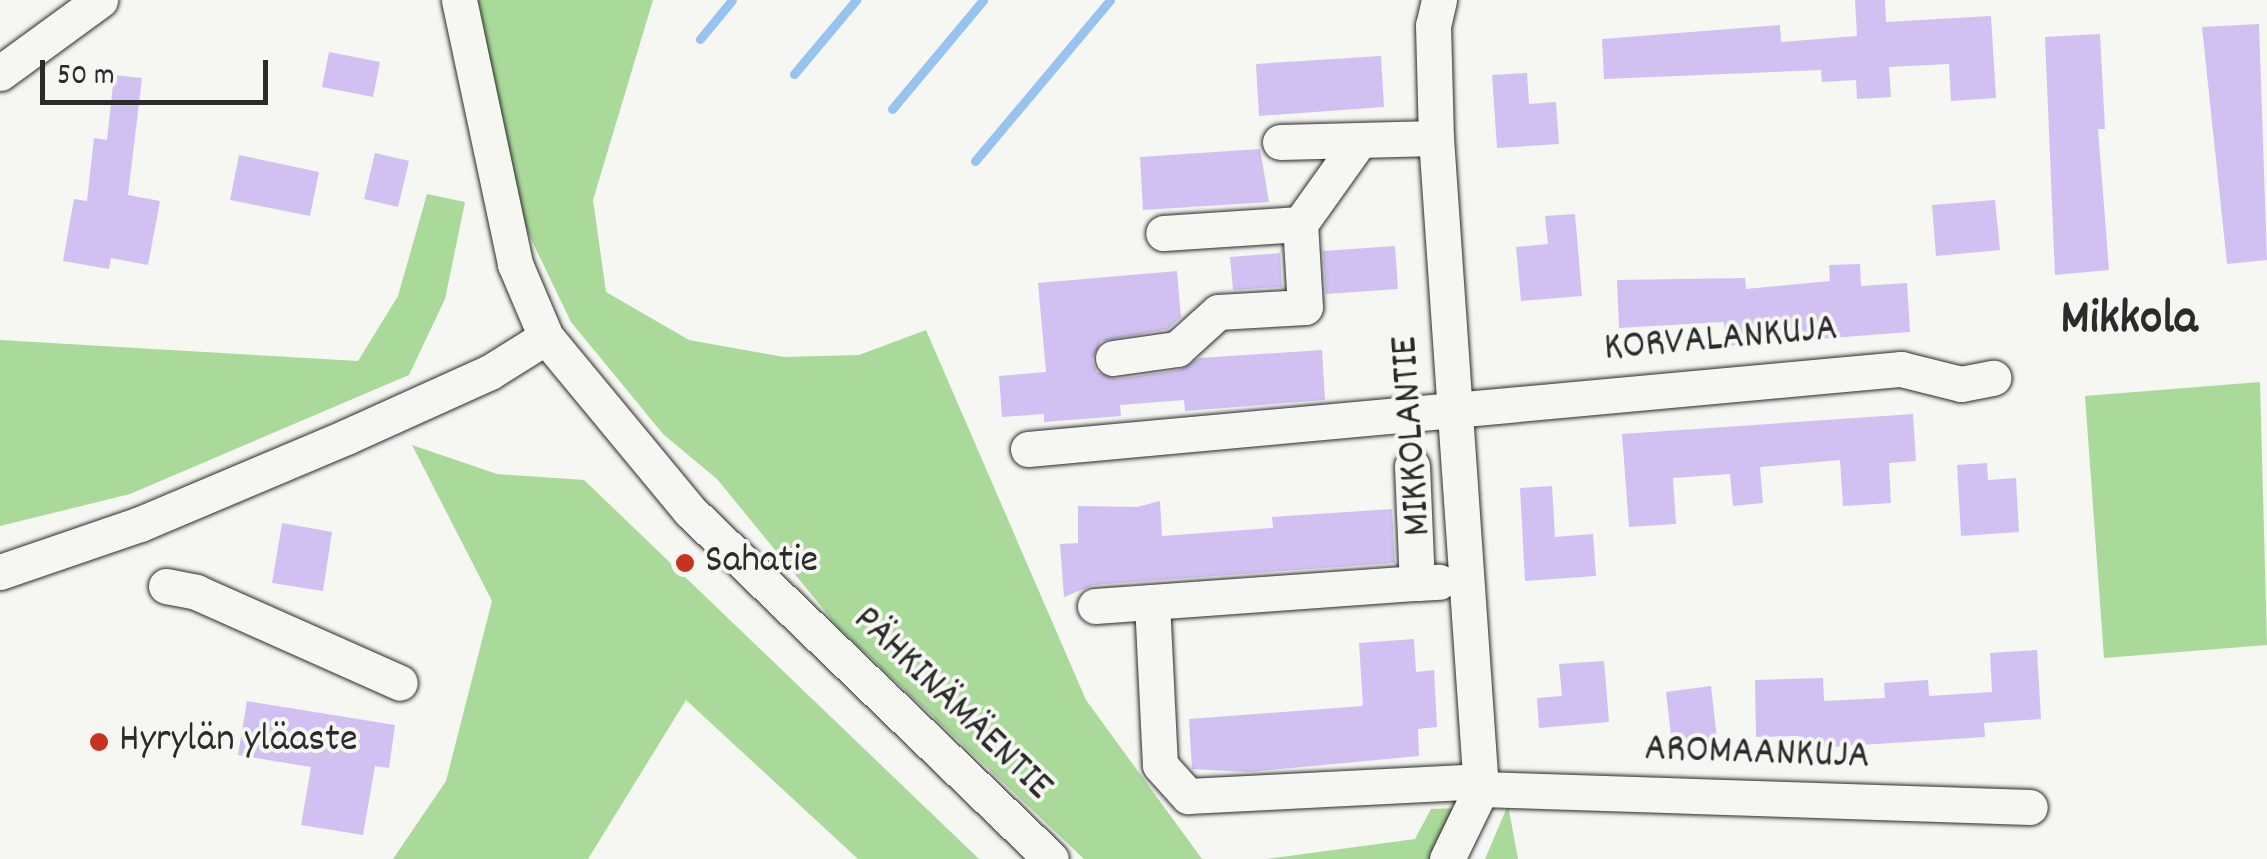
<!DOCTYPE html>
<html>
<head>
<meta charset="utf-8">
<style>
	body { margin:0 }
	#map { position:relative; width:2267px; height:859px; overflow:hidden; background:#f6f6f2; font-family:Dekko,sans-serif }
	div>[style] { position:absolute }
	.green>* { inset:0; background:#a9da9a }
	.stream>* { height:9px; margin:-4.5px; padding:0 4.5px; transform-origin:4.5px; border-radius:4.5px; background:#96c3f0 }
	.building>* { inset:0; background:#d1c1f3 }
	.roads { filter:drop-shadow(0 0 2px #2b2b2b) drop-shadow(0 0 2px #2b2b2b) }
	.minor>* { height:35px; margin:-17.5px; padding:0 17.5px; transform-origin:17.5px; border-radius:17.5px; background:#f6f6f2 }
	.dots>* { width:28px; height:28px; translate:-50% -50%; box-sizing:border-box; border:5px solid #f6f6f2; border-radius:50% }
	span { translate:-50% -50%; white-space:nowrap; text-align:center; line-height:1.15; -webkit-text-stroke:8px #f6f6f2; paint-order:stroke }
	.street-label { font-size:40px; color:#2b2b2b }
	.poi-label { font-size:40px; color:#2b2b2b }
	.left { translate:0 -50%; text-align:left }
	.district-label { font-size:50px; color:#2b2b2b; font-weight:700 }
	.scale { position:absolute; left:40px; top:60px; width:228px; height:45px; box-sizing:border-box; border:5px solid #2b2b2b; border-top:0; padding-left:12px; font-size:30px; line-height:35px; white-space:nowrap; color:#2b2b2b; -webkit-text-stroke:8px #f6f6f2; paint-order:stroke }
</style>
</head>
<body>
<div id="map">
	<div class="green">
		<div style="clip-path:polygon(478px 0,653px 0,593px 200px,606px 292px,689px 340px,784px 357px,859px 355px,926px 330px,1086px 700px,1202px 859px,1084px 859px,838px 627px,717px 479px,663px 434px,571px 322px,522px 220px)"></div>
		<div style="clip-path:polygon(427px 194px,465px 202px,445px 299px,409px 375px,130px 494px,0 526px,0 340px,358px 361px,398px 296px)"></div>
		<div style="clip-path:polygon(2260px 382px,2267px 645px,2104px 658px,2085px 396px)"></div>
		<div style="clip-path:polygon(412px 445px,497px 474px,584px 480px,979px 859px,858px 859px,686px 700px,588px 859px,393px 859px,446px 781px,492px 601px)"></div>
		<div style="clip-path:polygon(1508px 805px,1518px 859px,1485px 859px)"></div>
		<div style="clip-path:polygon(1461px 808px,1431px 859px,1266px 859px,1415px 839px,1431px 809px)"></div>
	</div>
	<div class="stream">
		<div style="left:700px;top:39px;width:50px;rotate:-50.6deg"></div>
		<div style="left:794px;top:74px;width:97px;rotate:-50deg"></div>
		<div style="left:892px;top:109px;width:142px;rotate:-50.1deg"></div>
		<div style="left:975px;top:161px;width:210px;rotate:-50deg"></div>
	</div>
	<div class="building">
		<div style="clip-path:polygon(1855px 0,1885px 0,1886px 22px,1991px 16px,1996px 98px,1951px 101px,1949px 64px,1889px 67px,1891px 97px,1857px 99px,1856px 80px,1822px 82px,1821px 70px,1604px 79px,1602px 39px,1780px 25px,1781px 42px,1857px 36px)"></div>
		<div style="clip-path:polygon(2259px 24px,2267px 260px,2227px 264px,2202px 27px)"></div>
		<div style="clip-path:polygon(2100px 34px,2105px 129px,2098px 129px,2109px 270px,2055px 275px,2045px 37px)"></div>
		<div style="clip-path:polygon(329px 52px,380px 62px,373px 97px,322px 87px)"></div>
		<div style="clip-path:polygon(1381px 56px,1384px 107px,1259px 116px,1256px 64px)"></div>
		<div style="clip-path:polygon(1527px 73px,1529px 104px,1556px 102px,1559px 144px,1497px 148px,1492px 75px)"></div>
		<div style="clip-path:polygon(114px 75px,142px 78px,128px 195px,160px 201px,148px 265px,111px 258px,109px 269px,63px 261px,74px 199px,87px 201px,94px 138px,107px 140px)"></div>
		<div style="clip-path:polygon(1260px 149px,1269px 202px,1143px 210px,1140px 157px)"></div>
		<div style="clip-path:polygon(375px 153px,409px 161px,398px 207px,364px 199px)"></div>
		<div style="clip-path:polygon(239px 155px,319px 172px,310px 216px,230px 200px)"></div>
		<div style="clip-path:polygon(1995px 200px,2000px 250px,1936px 256px,1932px 205px)"></div>
		<div style="clip-path:polygon(1575px 214px,1582px 296px,1521px 301px,1516px 247px,1548px 244px,1545px 216px)"></div>
		<div style="clip-path:polygon(1395px 246px,1398px 289px,1326px 294px,1323px 251px)"></div>
		<div style="clip-path:polygon(1280px 253px,1282px 287px,1233px 290px,1230px 257px)"></div>
		<div style="clip-path:polygon(1860px 264px,1861px 286px,1907px 283px,1910px 332px,1726px 346px,1724px 322px,1619px 328px,1617px 280px,1745px 278px,1746px 289px,1830px 281px,1829px 265px)"></div>
		<div style="clip-path:polygon(1177px 271px,1181px 317px,1168px 329px,1101px 341px,1092px 360px,1097px 372px,1116px 379px,1180px 370px,1199px 358px,1322px 350px,1325px 400px,1185px 411px,1184px 400px,1120px 405px,1121px 416px,1044px 422px,1044px 414px,1002px 417px,999px 376px,1046px 372px,1038px 283px)"></div>
		<div style="clip-path:polygon(1913px 414px,1916px 461px,1889px 463px,1891px 503px,1843px 506px,1840px 460px,1760px 467px,1763px 503px,1733px 506px,1730px 474px,1673px 478px,1676px 524px,1629px 527px,1622px 434px)"></div>
		<div style="clip-path:polygon(1987px 463px,1988px 480px,2016px 478px,2019px 532px,1961px 536px,1957px 465px)"></div>
		<div style="clip-path:polygon(1552px 486px,1555px 537px,1593px 534px,1596px 576px,1525px 581px,1520px 488px)"></div>
		<div style="clip-path:polygon(1160px 501px,1162px 536px,1273px 528px,1272px 517px,1392px 509px,1395px 563px,1093px 585px,1064px 597px,1060px 544px,1078px 543px,1078px 506px,1137px 507px)"></div>
		<div style="clip-path:polygon(282px 523px,332px 532px,323px 591px,272px 583px)"></div>
		<div style="clip-path:polygon(1414px 639px,1416px 672px,1434px 670px,1437px 727px,1418px 729px,1419px 756px,1249px 772px,1192px 769px,1189px 719px,1363px 706px,1359px 643px)"></div>
		<div style="clip-path:polygon(2037px 650px,2041px 719px,1984px 723px,1985px 737px,1799px 749px,1799px 736px,1756px 737px,1755px 680px,1823px 678px,1824px 701px,1885px 698px,1884px 683px,1928px 680px,1929px 696px,1992px 692px,1990px 653px)"></div>
		<div style="clip-path:polygon(1604px 661px,1609px 722px,1539px 728px,1537px 698px,1562px 696px,1559px 664px)"></div>
		<div style="clip-path:polygon(1711px 686px,1717px 739px,1672px 744px,1666px 692px)"></div>
		<div style="clip-path:polygon(247px 701px,395px 725px,389px 768px,375px 766px,363px 835px,301px 825px,311px 767px,238px 755px)"></div>
	</div>
	<div class="roads">
		<div class="minor">
			<div style="left:459px;top:0;width:270px;rotate:78deg"></div>
			<div style="left:515px;top:264px;width:79px;rotate:67deg"></div>
			<div style="left:546px;top:337px;width:226px;rotate:50.4deg"></div>
			<div style="left:690px;top:511px;width:501px;rotate:43.95deg"></div>
			<div style="left:1439px;top:0;width:26px;rotate:103deg"></div>
			<div style="left:1433px;top:25px;width:113px;rotate:88.5deg"></div>
			<div style="left:1436px;top:138px;width:653px;rotate:86.05deg"></div>
			<div style="left:1481px;top:789px;width:78px;rotate:115.9deg"></div>
			<div style="left:0;top:73px;width:124px;rotate:-36.1deg"></div>
			<div style="left:1280px;top:142px;width:156px;rotate:-1.5deg"></div>
			<div style="left:1300px;top:224px;width:103px;rotate:-54.5deg"></div>
			<div style="left:1113px;top:358px;width:65px;rotate:-8deg"></div>
			<div style="left:1177px;top:349px;width:55px;rotate:-42.1deg"></div>
			<div style="left:1218px;top:312px;width:87px;rotate:-3.3deg"></div>
			<div style="left:1305px;top:307px;width:83px;rotate:-93.4deg"></div>
			<div style="left:1300px;top:224px;width:137px;rotate:176.2deg"></div>
			<div style="left:1028px;top:449px;width:877px;rotate:-5.24deg"></div>
			<div style="left:1901px;top:369px;width:62px;rotate:14deg"></div>
			<div style="left:1961px;top:384px;width:33px;rotate:-11deg"></div>
			<div style="left:1412px;top:466px;width:117px;rotate:87.6deg"></div>
			<div style="left:1417px;top:583px;width:22px;rotate:-3deg"></div>
			<div style="left:0;top:572px;width:148px;rotate:-18.9deg"></div>
			<div style="left:140px;top:524px;width:224px;rotate:-22.9deg"></div>
			<div style="left:346px;top:437px;width:158px;rotate:-24.3deg"></div>
			<div style="left:490px;top:372px;width:66px;rotate:-32deg"></div>
			<div style="left:166px;top:586px;width:31px;rotate:11deg"></div>
			<div style="left:196px;top:592px;width:223px;rotate:24deg"></div>
			<div style="left:1152px;top:602px;width:163px;rotate:87.2deg"></div>
			<div style="left:1160px;top:765px;width:42px;rotate:47.9deg"></div>
			<div style="left:1188px;top:796px;width:277px;rotate:-2.9deg"></div>
			<div style="left:1465px;top:782px;width:17px;rotate:24deg"></div>
			<div style="left:1481px;top:789px;width:549px;rotate:1.88deg"></div>
			<div style="left:1095px;top:606px;width:323px;rotate:-4.1deg"></div>
		</div>
	</div>
	<div class="dots">
		<div style="left:685px;top:563px;background:#c8321e"></div>
		<div style="left:99px;top:742px;background:#c8321e"></div>
	</div>
	<div class="street-label">
		<span style="left:1721px;top:341px;rotate:-5deg">KORVALANKUJA</span>
		<span style="left:1414px;top:436px;rotate:-94deg">MIKKOLANTIE</span>
		<span style="left:951px;top:705px;rotate:44deg">PÄHKINÄMÄENTIE</span>
		<span style="left:1757px;top:755px;rotate:2deg">AROMAANKUJA</span>
	</div>
	<div class="poi-label">
		<span class="left" style="left:705px;top:563px">Sahatie</span>
		<span class="left" style="left:119px;top:742px">Hyrylän yläaste</span>
	</div>
	<div class="district-label">
		<span style="left:2129px;top:322px">Mikkola</span>
	</div>
	<div class="scale">50 m</div>
</div>
</body>
</html>
